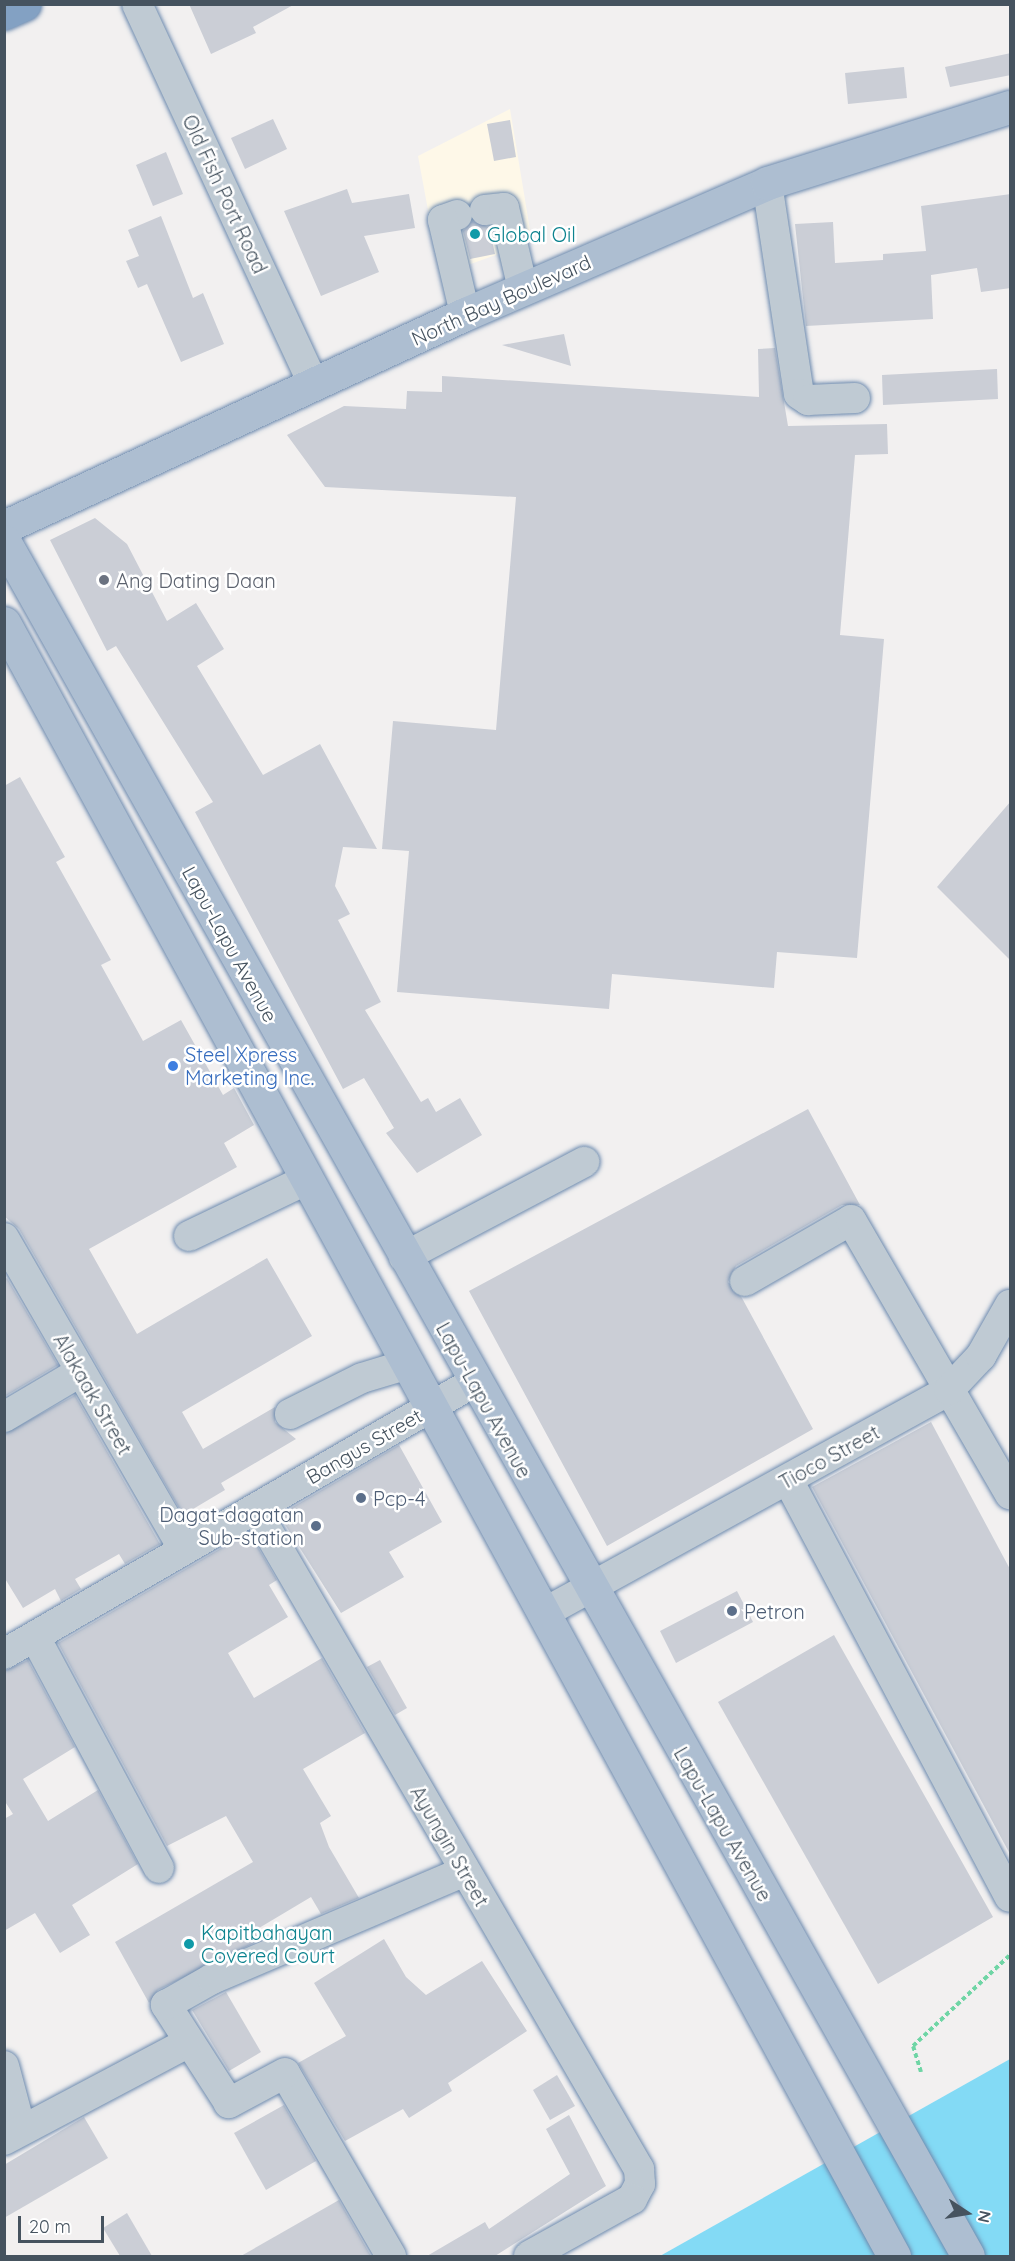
<!DOCTYPE html>
<html>
<head>
<meta charset="utf-8">
<style>
	body { margin:0 }
	#map { position:relative; width:1015px; height:2261px; overflow:hidden; background:#f2f0f0; font-family:Quicksand,sans-serif }
	div>[style] { position:absolute }
	.commercial>* { inset:0; background:#fef8e8 }
	.water>* { inset:0; background:#83daf5 }
	.building>* { inset:0; background:#cbced6 }
	.path>* { height:4px; margin-top:-2px; transform-origin:0; background:repeating-linear-gradient(90deg,#6fd5a5 0 4.5px,transparent 0 7.5px) }
	.roads { filter:drop-shadow(0 0 2px #6e8baf) drop-shadow(0 0 2px #6e8baf) }
	.minor>* { height:30px; margin:-15px; padding:0 15px; transform-origin:15px; border-radius:15px; background:#bfcad3 }
	.major>* { height:33px; margin:-16.5px; padding:0 16.5px; transform-origin:16.5px; border-radius:16.5px; background:#adbed1 }
	.highway>* { height:33px; margin:-16.5px; padding:0 16.5px; transform-origin:16.5px; border-radius:16.5px; background:#83a1c3 }
	.dots>* { width:16px; height:16px; translate:-50% -50%; box-sizing:border-box; border:3px solid #fff; border-radius:50% }
	span { translate:-50% -50%; white-space:nowrap; text-align:center; line-height:1.15; -webkit-text-stroke:5px #fff; paint-order:stroke }
	.street-label { font-size:20px; color:#46535f }
	.culture-label { font-size:20px; color:#0d838f }
	.left { translate:0 -50%; text-align:left }
	.worship-label { font-size:20px; color:#5b616d }
	.shop-label { font-size:20px; color:#366cbe }
	.service-label { font-size:20px; color:#4e5e75 }
	.right { translate:-100% -50%; text-align:right }
	.frame { position:absolute; inset:0; border:6px solid #46535f; pointer-events:none }
	.north { position:absolute; left:937px; top:2183px; width:60px; height:60px; -webkit-text-stroke:4px #fff; paint-order:stroke; rotate:102deg; font-size:16px; font-weight:700; line-height:24px; text-align:center; color:#46535f }
	.north::after { content:''; display:block; margin:auto; width:21px; height:27px; background:#46535f; clip-path:polygon(50% 0,100% 100%,50% 72%,0 100%) }
	.scale { position:absolute; left:18px; top:2216px; width:86px; height:27px; box-sizing:border-box; border:3px solid #46535f; border-top:0; padding-left:8px; font-size:18px; line-height:21px; white-space:nowrap; color:#46535f; -webkit-text-stroke:4px #fff; paint-order:stroke }
</style>
</head>
<body>
<div id="map">
	<div class="commercial">
		<div style="clip-path:polygon(510px 109px,532px 242px,440px 275px,418px 156px)"></div>
	</div>
	<div class="water">
		<div style="clip-path:polygon(1010px 2059px,1010px 2256px,660px 2256px)"></div>
	</div>
	<div class="building">
		<div style="clip-path:polygon(189px 4px,295px 4px,253px 27px,256px 33px,211px 54px)"></div>
		<div style="clip-path:polygon(1011px 53px,1011px 75px,950px 87px,945px 67px)"></div>
		<div style="clip-path:polygon(904px 67px,907px 98px,848px 104px,845px 73px)"></div>
		<div style="clip-path:polygon(273px 119px,287px 149px,245px 169px,231px 138px)"></div>
		<div style="clip-path:polygon(510px 120px,516px 157px,494px 161px,487px 124px)"></div>
		<div style="clip-path:polygon(166px 152px,183px 194px,153px 206px,136px 165px)"></div>
		<div style="clip-path:polygon(347px 189px,352px 203px,409px 194px,415px 228px,364px 236px,379px 272px,321px 296px,284px 211px)"></div>
		<div style="clip-path:polygon(1011px 194px,1011px 288px,981px 292px,977px 268px,931px 275px,933px 319px,806px 326px,795px 224px,833px 222px,835px 263px,883px 260px,883px 254px,926px 251px,921px 206px)"></div>
		<div style="clip-path:polygon(161px 216px,193px 298px,203px 293px,224px 344px,181px 362px,147px 284px,138px 288px,126px 261px,139px 256px,128px 230px)"></div>
		<div style="clip-path:polygon(472px 221px,489px 227px,495px 254px,470px 259px,463px 231px)"></div>
		<div style="clip-path:polygon(564px 334px,571px 366px,502px 345px)"></div>
		<div style="clip-path:polygon(775px 348px,788px 426px,887px 424px,888px 454px,855px 455px,840px 635px,884px 639px,857px 958px,777px 952px,774px 988px,612px 974px,609px 1009px,397px 992px,409px 851px,382px 849px,393px 721px,496px 730px,516px 497px,325px 487px,287px 435px,344px 406px,406px 409px,407px 391px,442px 392px,442px 376px,759px 397px,758px 349px)"></div>
		<div style="clip-path:polygon(997px 369px,998px 399px,883px 405px,882px 375px)"></div>
		<div style="clip-path:polygon(95px 518px,127px 544px,167px 621px,196px 603px,224px 649px,197px 666px,263px 775px,320px 744px,377px 849px,343px 847px,335px 886px,350px 914px,338px 920px,381px 1002px,365px 1010px,421px 1102px,428px 1098px,436px 1112px,460px 1098px,482px 1135px,417px 1173px,386px 1133px,394px 1128px,364px 1078px,343px 1089px,195px 812px,213px 802px,116px 646px,107px 651px,50px 540px)"></div>
		<div style="clip-path:polygon(20px 777px,65px 857px,56px 862px,111px 960px,101px 965px,143px 1041px,181px 1020px,223px 1095px,234px 1088px,254px 1125px,224px 1143px,237px 1167px,89px 1249px,137px 1334px,267px 1258px,312px 1336px,182px 1412px,203px 1449px,275px 1407px,275px 1422px,296px 1439px,221px 1483px,225px 1490px,183px 1515px,19px 1229px,4px 1216px,4px 786px)"></div>
		<div style="clip-path:polygon(1011px 801px,1011px 961px,937px 887px)"></div>
		<div style="clip-path:polygon(808px 1109px,860px 1205px,842px 1205px,736px 1266px,728px 1282px,742px 1298px,813px 1429px,607px 1546px,469px 1291px)"></div>
		<div style="clip-path:polygon(7px 1278px,58px 1365px,4px 1397px,4px 1280px)"></div>
		<div style="clip-path:polygon(75px 1395px,160px 1544px,125px 1564px,119px 1554px,75px 1579px,81px 1589px,61px 1601px,55px 1589px,23px 1608px,4px 1577px,4px 1434px)"></div>
		<div style="clip-path:polygon(931px 1422px,1011px 1571px,1011px 1856px,812px 1487px)"></div>
		<div style="clip-path:polygon(399px 1445px,442px 1522px,389px 1552px,404px 1577px,341px 1613px,279px 1515px)"></div>
		<div style="clip-path:polygon(249px 1532px,277px 1580px,269px 1585px,288px 1617px,228px 1653px,254px 1698px,322px 1658px,365px 1733px,303px 1769px,331px 1816px,320px 1823px,329px 1847px,359px 1898px,321px 1914px,311px 1897px,254px 1931px,260px 1940px,158px 1990px,149px 2003px,115px 1942px,253px 1862px,226px 1816px,167px 1846px,58px 1643px)"></div>
		<div style="clip-path:polygon(737px 1591px,753px 1622px,676px 1663px,660px 1631px)"></div>
		<div style="clip-path:polygon(834px 1635px,993px 1917px,878px 1984px,718px 1702px)"></div>
		<div style="clip-path:polygon(28px 1660px,75px 1747px,23px 1779px,48px 1821px,98px 1790px,138px 1864px,72px 1905px,90px 1935px,60px 1953px,35px 1913px,4px 1931px,4px 1819px,13px 1814px,4px 1800px,4px 1671px)"></div>
		<div style="clip-path:polygon(380px 1660px,407px 1708px,395px 1715px,367px 1667px)"></div>
		<div style="clip-path:polygon(384px 1939px,406px 1977px,426px 1995px,482px 1961px,527px 2031px,448px 2083px,452px 2091px,409px 2118px,403px 2109px,345px 2141px,298px 2063px,346px 2036px,314px 1983px)"></div>
		<div style="clip-path:polygon(226px 1992px,261px 2052px,229px 2071px,192px 2010px)"></div>
		<div style="clip-path:polygon(557px 2075px,575px 2106px,550px 2120px,533px 2090px)"></div>
		<div style="clip-path:polygon(284px 2105px,316px 2161px,266px 2190px,234px 2133px)"></div>
		<div style="clip-path:polygon(569px 2115px,606px 2186px,495px 2256px,427px 2256px,485px 2222px,489px 2229px,570px 2174px,546px 2129px)"></div>
		<div style="clip-path:polygon(84px 2117px,108px 2158px,4px 2218px,4px 2165px)"></div>
		<div style="clip-path:polygon(339px 2200px,371px 2256px,241px 2256px)"></div>
		<div style="clip-path:polygon(127px 2213px,152px 2256px,120px 2256px,103px 2228px)"></div>
	</div>
	<div class="path">
		<div style="left:921px;top:2072px;width:27px;rotate:-107deg"></div>
		<div style="left:913px;top:2046px;width:133px;rotate:-43.2deg"></div>
	</div>
	<div class="roads">
		<div class="minor">
			<div style="left:137px;top:4px;width:419px;rotate:65.1deg"></div>
			<div style="left:767px;top:183px;width:213px;rotate:81.4deg"></div>
			<div style="left:799px;top:394px;width:11px;rotate:34deg"></div>
			<div style="left:808px;top:400px;width:47px;rotate:-2.4deg"></div>
			<div style="left:485px;top:210px;width:19px;rotate:-6deg"></div>
			<div style="left:504px;top:208px;width:83px;rotate:76.8deg"></div>
			<div style="left:457px;top:215px;width:15px;rotate:160deg"></div>
			<div style="left:443px;top:220px;width:97px;rotate:76.8deg"></div>
			<div style="left:189px;top:1236px;width:132px;rotate:-25.6deg"></div>
			<div style="left:4px;top:1238px;width:360px;rotate:60deg"></div>
			<div style="left:404px;top:1257px;width:204px;rotate:-27.8deg"></div>
			<div style="left:745px;top:1281px;width:122px;rotate:-29.9deg"></div>
			<div style="left:851px;top:1220px;width:317px;rotate:59.9deg"></div>
			<div style="left:290px;top:1414px;width:80px;rotate:-26.6deg"></div>
			<div style="left:362px;top:1378px;width:48px;rotate:-16.9deg"></div>
			<div style="left:4px;top:1417px;width:88px;rotate:-30.6deg"></div>
			<div style="left:788px;top:1480px;width:472px;rotate:62deg"></div>
			<div style="left:255px;top:1509px;width:764px;rotate:59.81deg"></div>
			<div style="left:639px;top:2169px;width:15px;rotate:86deg"></div>
			<div style="left:640px;top:2184px;width:17px;rotate:118deg"></div>
			<div style="left:632px;top:2199px;width:118px;rotate:151deg"></div>
			<div style="left:544px;top:1613px;width:462px;rotate:-28.8deg"></div>
			<div style="left:949px;top:1390px;width:47px;rotate:-46.7deg"></div>
			<div style="left:981px;top:1356px;width:59px;rotate:-60.4deg"></div>
			<div style="left:35px;top:1637px;width:262px;rotate:61.8deg"></div>
			<div style="left:4px;top:1654px;width:543px;rotate:-30.06deg"></div>
			<div style="left:4px;top:2066px;width:66px;rotate:75.1deg"></div>
			<div style="left:4px;top:2140px;width:209px;rotate:-27.9deg"></div>
			<div style="left:391px;top:2256px;width:211px;rotate:-120.1deg"></div>
			<div style="left:285px;top:2073px;width:64px;rotate:151.8deg"></div>
			<div style="left:229px;top:2103px;width:117px;rotate:-122.7deg"></div>
			<div style="left:166px;top:2005px;width:53px;rotate:-29.5deg"></div>
			<div style="left:212px;top:1979px;width:275px;rotate:-23.1deg"></div>
		</div>
		<div class="major">
			<div style="left:4px;top:527px;width:508px;rotate:-24.8deg"></div>
			<div style="left:465px;top:314px;width:329px;rotate:-23.4deg"></div>
			<div style="left:767px;top:183px;width:255px;rotate:-17.4deg"></div>
			<div style="left:4px;top:541px;width:1967px;rotate:60.66deg"></div>
			<div style="left:4px;top:623px;width:1860px;rotate:61.41deg"></div>
		</div>
		<div class="highway">
			<div style="left:4px;top:13px;width:22px;rotate:-24deg"></div>
		</div>
	</div>
	<div class="dots">
		<div style="left:475px;top:234px;background:#0f9aa8"></div>
		<div style="left:104px;top:580px;background:#6b7280"></div>
		<div style="left:173px;top:1066px;background:#3f7fe0"></div>
		<div style="left:361px;top:1498px;background:#5c6f8a"></div>
		<div style="left:316px;top:1526px;background:#5c6f8a"></div>
		<div style="left:732px;top:1611px;background:#5c6f8a"></div>
		<div style="left:189px;top:1944px;background:#0f9aa8"></div>
	</div>
	<div class="street-label">
		<span style="left:225px;top:194px;rotate:65deg">Old Fish Port Road</span>
		<span style="left:501px;top:300px;rotate:-24deg">North Bay Boulevard</span>
		<span style="left:230px;top:944px;rotate:61deg">Lapu-Lapu Avenue</span>
		<span style="left:93px;top:1394px;rotate:60deg">Alakaak Street</span>
		<span style="left:484px;top:1400px;rotate:61deg">Lapu-Lapu Avenue</span>
		<span style="left:364px;top:1446px;rotate:-30deg">Bangus Street</span>
		<span style="left:829px;top:1457px;rotate:-29deg">Tioco Street</span>
		<span style="left:723px;top:1824px;rotate:60deg">Lapu-Lapu Avenue</span>
		<span style="left:450px;top:1846px;rotate:60deg">Ayungin Street</span>
	</div>
	<div class="culture-label">
		<span class="left" style="left:487px;top:234px">Global Oil</span>
		<span class="left" style="left:201px;top:1944px">Kapitbahayan<br>Covered Court</span>
	</div>
	<div class="worship-label">
		<span class="left" style="left:116px;top:580px">Ang Dating Daan</span>
	</div>
	<div class="shop-label">
		<span class="left" style="left:185px;top:1066px">Steel Xpress<br>Marketing Inc.</span>
	</div>
	<div class="service-label">
		<span class="left" style="left:373px;top:1498px">Pcp-4</span>
		<span class="right" style="left:304px;top:1526px">Dagat-dagatan<br>Sub-station</span>
		<span class="left" style="left:744px;top:1611px">Petron</span>
	</div>
	<div class="frame"></div>
	<div class="north">N</div>
	<div class="scale">20 m</div>
</div>
</body>
</html>
